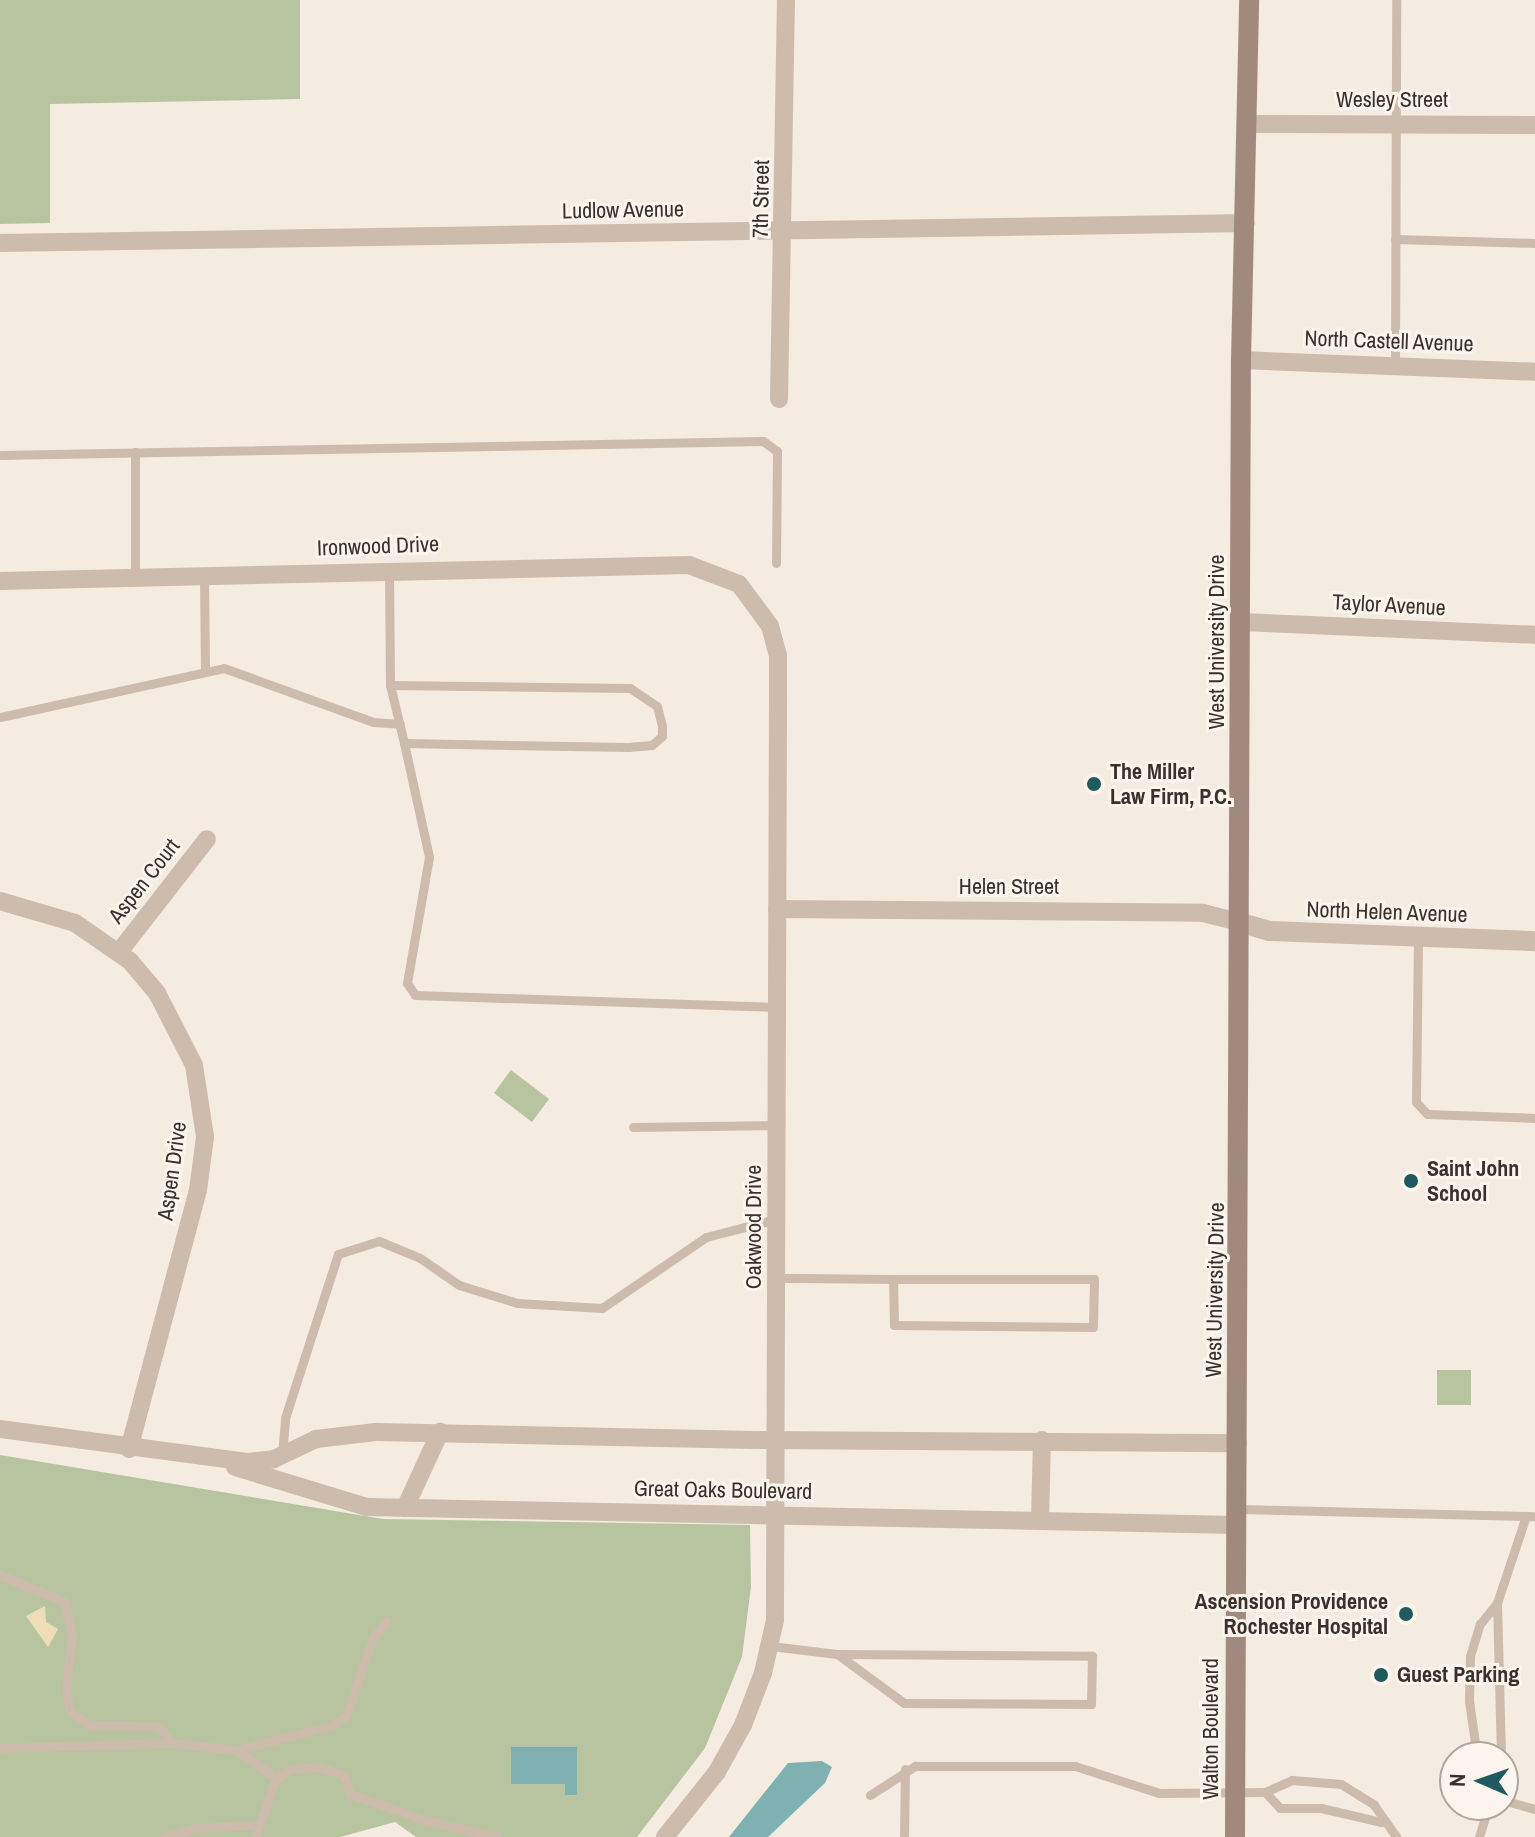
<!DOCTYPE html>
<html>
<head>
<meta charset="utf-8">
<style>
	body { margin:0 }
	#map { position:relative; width:1535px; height:1837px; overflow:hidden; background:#f4ebe1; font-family:"Archivo Narrow",sans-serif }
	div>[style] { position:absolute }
	.green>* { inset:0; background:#b8c4a0 }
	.sand>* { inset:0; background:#efdcb8 }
	.water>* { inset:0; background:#7fb0b2 }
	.service>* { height:9px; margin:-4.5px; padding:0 4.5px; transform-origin:4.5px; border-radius:4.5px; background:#cdbbac }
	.minor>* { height:18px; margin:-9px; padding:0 9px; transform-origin:9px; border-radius:9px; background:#cdbbac }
	.tertiary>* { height:20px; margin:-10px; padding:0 10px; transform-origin:10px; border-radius:10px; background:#cdbbac }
	.secondary>* { height:20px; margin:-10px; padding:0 10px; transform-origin:10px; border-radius:10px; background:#a18a7d }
	.dots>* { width:22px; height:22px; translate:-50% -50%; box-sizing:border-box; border:4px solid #fbf5ee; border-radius:50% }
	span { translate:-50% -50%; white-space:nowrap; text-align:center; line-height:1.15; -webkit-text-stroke:6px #fbf5ee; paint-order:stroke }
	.street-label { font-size:22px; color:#3b302b }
	.poi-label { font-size:22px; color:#3b302b; font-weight:700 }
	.left { translate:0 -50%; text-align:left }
	.right { translate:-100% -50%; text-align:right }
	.north { position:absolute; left:1439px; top:1741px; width:80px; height:80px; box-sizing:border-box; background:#fbf5ee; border:2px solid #aea6a0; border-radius:50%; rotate:272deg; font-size:22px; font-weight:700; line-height:32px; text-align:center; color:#3b302b }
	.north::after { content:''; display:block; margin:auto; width:28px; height:36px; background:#1f5a5e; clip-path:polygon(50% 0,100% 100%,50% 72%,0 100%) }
</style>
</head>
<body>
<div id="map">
	<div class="green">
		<div style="clip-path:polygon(0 0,300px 0,300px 99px,50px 104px,50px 223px,0 224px)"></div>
		<div style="clip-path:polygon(511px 1070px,549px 1099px,532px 1122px,494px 1093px)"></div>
		<div style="clip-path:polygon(1437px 1370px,1471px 1370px,1471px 1405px,1437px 1405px)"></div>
		<div style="clip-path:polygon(0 1455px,383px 1519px,750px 1525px,751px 1587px,742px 1657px,705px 1748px,637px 1837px,416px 1837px,395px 1822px,340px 1837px,0 1837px)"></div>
	</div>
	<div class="sand">
		<div style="clip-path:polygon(45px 1606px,46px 1622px,58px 1629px,48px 1647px,26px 1616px)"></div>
	</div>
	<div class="water">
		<div style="clip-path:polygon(511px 1747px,577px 1747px,577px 1795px,565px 1795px,565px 1784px,511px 1784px)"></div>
		<div style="clip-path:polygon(822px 1761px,832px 1767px,825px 1783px,768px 1837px,729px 1837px,788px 1763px)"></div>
	</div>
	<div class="service">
		<div style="left:1395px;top:239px;width:140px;rotate:1.6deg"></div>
		<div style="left:1395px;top:364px;width:364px;rotate:-89.8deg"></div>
		<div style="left:135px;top:452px;width:126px;rotate:90deg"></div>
		<div style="left:0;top:455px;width:763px;rotate:-1.05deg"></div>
		<div style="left:763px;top:441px;width:17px;rotate:36deg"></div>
		<div style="left:777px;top:451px;width:112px;rotate:90.5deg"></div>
		<div style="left:389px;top:570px;width:115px;rotate:89.5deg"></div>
		<div style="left:390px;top:685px;width:240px;rotate:0.7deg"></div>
		<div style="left:630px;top:688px;width:32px;rotate:34deg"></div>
		<div style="left:657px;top:706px;width:21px;rotate:76deg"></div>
		<div style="left:662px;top:726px;width:10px;rotate:90deg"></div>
		<div style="left:662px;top:736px;width:13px;rotate:138deg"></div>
		<div style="left:652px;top:745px;width:24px;rotate:175deg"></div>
		<div style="left:628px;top:747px;width:224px;rotate:-179deg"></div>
		<div style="left:404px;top:743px;width:117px;rotate:77.6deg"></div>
		<div style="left:429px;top:857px;width:128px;rotate:99.9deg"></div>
		<div style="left:407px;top:983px;width:14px;rotate:56deg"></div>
		<div style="left:415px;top:995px;width:363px;rotate:1.9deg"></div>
		<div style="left:204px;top:576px;width:96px;rotate:89.4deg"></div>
		<div style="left:390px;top:685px;width:60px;rotate:76.4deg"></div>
		<div style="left:0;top:717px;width:229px;rotate:-12.3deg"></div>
		<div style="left:224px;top:668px;width:158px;rotate:19.9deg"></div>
		<div style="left:373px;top:722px;width:27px;rotate:4deg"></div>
		<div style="left:1418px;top:937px;width:165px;rotate:90.7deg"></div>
		<div style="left:1416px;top:1102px;width:16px;rotate:47deg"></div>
		<div style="left:1427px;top:1114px;width:108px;rotate:2.1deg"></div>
		<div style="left:633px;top:1127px;width:145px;rotate:-0.8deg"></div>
		<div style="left:778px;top:1278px;width:20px"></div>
		<div style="left:798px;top:1278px;width:95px;rotate:0.6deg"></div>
		<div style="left:893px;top:1279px;width:201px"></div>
		<div style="left:1094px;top:1279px;width:48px;rotate:91.2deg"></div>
		<div style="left:1093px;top:1327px;width:199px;rotate:-179.4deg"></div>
		<div style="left:894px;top:1325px;width:46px;rotate:-91.2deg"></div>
		<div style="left:282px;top:1455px;width:37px;rotate:-85deg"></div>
		<div style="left:285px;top:1418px;width:172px;rotate:-72.1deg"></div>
		<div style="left:338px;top:1254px;width:43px;rotate:-17.6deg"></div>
		<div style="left:379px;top:1241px;width:44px;rotate:22.5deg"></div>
		<div style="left:420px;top:1258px;width:47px;rotate:34.7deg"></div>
		<div style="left:459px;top:1285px;width:61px;rotate:17.2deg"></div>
		<div style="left:517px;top:1303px;width:85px;rotate:3.4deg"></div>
		<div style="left:602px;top:1308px;width:126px;rotate:-34.3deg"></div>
		<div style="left:706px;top:1237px;width:72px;rotate:-14.4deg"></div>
		<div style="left:1238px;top:1509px;width:297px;rotate:1.4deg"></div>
		<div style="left:0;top:1575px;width:70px;rotate:22.6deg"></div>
		<div style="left:65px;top:1602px;width:33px;rotate:78deg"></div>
		<div style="left:72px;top:1634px;width:55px;rotate:96.2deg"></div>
		<div style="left:66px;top:1689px;width:23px;rotate:80deg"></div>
		<div style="left:70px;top:1712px;width:24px;rotate:33deg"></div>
		<div style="left:90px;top:1725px;width:69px;rotate:0.8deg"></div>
		<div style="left:159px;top:1726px;width:22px;rotate:51deg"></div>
		<div style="left:1497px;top:1603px;width:154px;rotate:88.5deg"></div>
		<div style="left:771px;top:1646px;width:66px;rotate:6.9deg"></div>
		<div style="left:837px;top:1654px;width:255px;rotate:0.4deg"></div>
		<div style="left:1092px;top:1656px;width:48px;rotate:91.2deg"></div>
		<div style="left:1091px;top:1704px;width:187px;rotate:-179.7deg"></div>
		<div style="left:904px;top:1703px;width:83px;rotate:-143.8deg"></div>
		<div style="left:0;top:1748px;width:173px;rotate:-1.7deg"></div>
		<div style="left:173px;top:1743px;width:64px;rotate:6.2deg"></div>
		<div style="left:237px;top:1750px;width:99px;rotate:-14.6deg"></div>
		<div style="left:333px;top:1725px;width:16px;rotate:-35deg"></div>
		<div style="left:346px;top:1716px;width:80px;rotate:-71.1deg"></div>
		<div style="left:372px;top:1640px;width:24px;rotate:-54deg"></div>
		<div style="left:237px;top:1750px;width:48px;rotate:35.7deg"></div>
		<div style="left:1477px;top:1757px;width:57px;rotate:-98.1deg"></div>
		<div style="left:1469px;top:1701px;width:45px;rotate:-88.7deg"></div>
		<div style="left:1470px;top:1656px;width:34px;rotate:-73deg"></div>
		<div style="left:1480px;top:1624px;width:27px;rotate:-51deg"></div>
		<div style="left:1497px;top:1603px;width:92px;rotate:-71.6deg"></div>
		<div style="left:1265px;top:1792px;width:22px;rotate:47deg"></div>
		<div style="left:1280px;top:1808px;width:41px"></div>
		<div style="left:1321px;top:1808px;width:62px;rotate:13.1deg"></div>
		<div style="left:870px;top:1795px;width:54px;rotate:-32.8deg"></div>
		<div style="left:915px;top:1766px;width:160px"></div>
		<div style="left:1075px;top:1766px;width:88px;rotate:17.8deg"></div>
		<div style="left:1159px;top:1793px;width:106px;rotate:-0.5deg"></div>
		<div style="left:1265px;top:1792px;width:30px;rotate:-24deg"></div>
		<div style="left:1292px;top:1780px;width:49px;rotate:4.7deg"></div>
		<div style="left:1341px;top:1784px;width:39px;rotate:32deg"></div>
		<div style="left:1374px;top:1805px;width:39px;rotate:55deg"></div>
		<div style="left:1503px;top:1800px;width:33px;rotate:16deg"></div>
		<div style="left:163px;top:1837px;width:35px;rotate:-15deg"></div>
		<div style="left:197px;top:1828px;width:60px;rotate:-2.9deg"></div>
		<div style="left:255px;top:1837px;width:63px;rotate:-70.4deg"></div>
		<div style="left:276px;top:1778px;width:17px;rotate:-31deg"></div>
		<div style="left:291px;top:1769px;width:27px;rotate:-4deg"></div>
		<div style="left:318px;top:1767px;width:27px;rotate:17deg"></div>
		<div style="left:344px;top:1775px;width:20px;rotate:72deg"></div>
		<div style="left:350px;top:1794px;width:82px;rotate:19.3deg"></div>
		<div style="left:427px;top:1821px;width:72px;rotate:12.9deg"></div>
		<div style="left:904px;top:1837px;width:68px;rotate:-89.2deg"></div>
		<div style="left:1479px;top:1837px;width:34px;rotate:-73deg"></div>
	</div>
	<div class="minor">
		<div style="left:1248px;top:124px;width:287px;rotate:0.2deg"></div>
		<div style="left:0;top:243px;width:1246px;rotate:-0.92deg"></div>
		<div style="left:1241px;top:360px;width:294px;rotate:2.3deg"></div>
		<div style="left:779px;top:399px;width:399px;rotate:-89deg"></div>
		<div style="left:0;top:581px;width:689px;rotate:-1.33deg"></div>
		<div style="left:689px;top:565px;width:53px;rotate:20.8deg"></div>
		<div style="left:739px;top:584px;width:52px;rotate:53.6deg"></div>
		<div style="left:770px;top:626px;width:30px;rotate:75deg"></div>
		<div style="left:778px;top:655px;width:40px;rotate:90deg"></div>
		<div style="left:778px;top:695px;width:925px;rotate:90.19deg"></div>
		<div style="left:775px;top:1620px;width:54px;rotate:102.8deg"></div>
		<div style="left:763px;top:1673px;width:56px;rotate:111deg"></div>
		<div style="left:743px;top:1725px;width:54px;rotate:119deg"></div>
		<div style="left:717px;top:1772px;width:83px;rotate:128.7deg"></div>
		<div style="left:1241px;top:622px;width:294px;rotate:2.5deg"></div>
		<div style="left:0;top:901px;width:78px;rotate:16.3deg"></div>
		<div style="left:75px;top:923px;width:67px;rotate:34.6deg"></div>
		<div style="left:130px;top:961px;width:42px;rotate:49.8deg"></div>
		<div style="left:157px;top:993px;width:81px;rotate:62.8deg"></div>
		<div style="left:194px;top:1065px;width:73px;rotate:81.3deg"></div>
		<div style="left:205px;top:1137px;width:53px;rotate:97.5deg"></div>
		<div style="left:198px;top:1190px;width:268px;rotate:104.9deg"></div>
		<div style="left:777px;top:909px;width:426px;rotate:0.5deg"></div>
		<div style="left:1203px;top:913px;width:36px;rotate:14deg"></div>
		<div style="left:119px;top:952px;width:143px;rotate:-52.1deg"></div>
		<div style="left:0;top:1429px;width:249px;rotate:7.6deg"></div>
		<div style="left:247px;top:1462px;width:27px;rotate:-6deg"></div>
		<div style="left:274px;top:1459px;width:47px;rotate:-25.5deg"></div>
		<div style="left:316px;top:1439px;width:60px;rotate:-6.7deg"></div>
		<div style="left:376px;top:1432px;width:379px;rotate:1.2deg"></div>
		<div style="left:755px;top:1440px;width:483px;rotate:0.4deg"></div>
		<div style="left:235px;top:1467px;width:138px;rotate:16.9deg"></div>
		<div style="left:367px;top:1507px;width:869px;rotate:1.19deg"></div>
		<div style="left:405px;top:1508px;width:84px;rotate:-65.3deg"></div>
		<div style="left:1040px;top:1521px;width:81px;rotate:-88.6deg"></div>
	</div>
	<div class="tertiary">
		<div style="left:1238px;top:922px;width:33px;rotate:16deg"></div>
		<div style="left:1270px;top:931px;width:265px;rotate:2.2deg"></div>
	</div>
	<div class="secondary">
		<div style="left:1235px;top:1837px;width:1477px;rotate:-89.77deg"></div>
		<div style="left:1241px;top:360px;width:360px;rotate:-88.7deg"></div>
	</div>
	<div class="dots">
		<div style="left:1094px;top:784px;background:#1f5a5e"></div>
		<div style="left:1411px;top:1181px;background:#1f5a5e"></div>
		<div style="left:1406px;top:1614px;background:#1f5a5e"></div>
		<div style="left:1381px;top:1675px;background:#1f5a5e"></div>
	</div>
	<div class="street-label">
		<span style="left:1392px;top:100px">Wesley Street</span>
		<span style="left:761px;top:199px;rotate:-89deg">7th Street</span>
		<span style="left:623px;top:210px;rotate:-1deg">Ludlow Avenue</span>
		<span style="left:1389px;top:341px;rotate:2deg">North Castell Avenue</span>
		<span style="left:378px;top:546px;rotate:-2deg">Ironwood Drive</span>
		<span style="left:1389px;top:605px;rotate:3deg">Taylor Avenue</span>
		<span style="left:1217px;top:642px;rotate:-90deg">West University Drive</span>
		<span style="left:144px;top:881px;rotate:-52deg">Aspen Court</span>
		<span style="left:1009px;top:887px">Helen Street</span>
		<span style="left:1387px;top:912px;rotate:2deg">North Helen Avenue</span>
		<span style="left:172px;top:1171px;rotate:-82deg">Aspen Drive</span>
		<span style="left:754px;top:1227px;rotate:-90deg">Oakwood Drive</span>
		<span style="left:1215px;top:1290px;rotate:-89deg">West University Drive</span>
		<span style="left:723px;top:1490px;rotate:1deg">Great Oaks Boulevard</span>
		<span style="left:1211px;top:1729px;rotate:-90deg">Walton Boulevard</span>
	</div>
	<div class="poi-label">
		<span class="left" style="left:1110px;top:784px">The Miller<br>Law Firm, P.C.</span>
		<span class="left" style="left:1427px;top:1181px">Saint John<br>School</span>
		<span class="right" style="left:1388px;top:1614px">Ascension Providence<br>Rochester Hospital</span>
		<span class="left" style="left:1397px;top:1675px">Guest Parking</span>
	</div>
	<div class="north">N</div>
</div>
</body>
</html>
